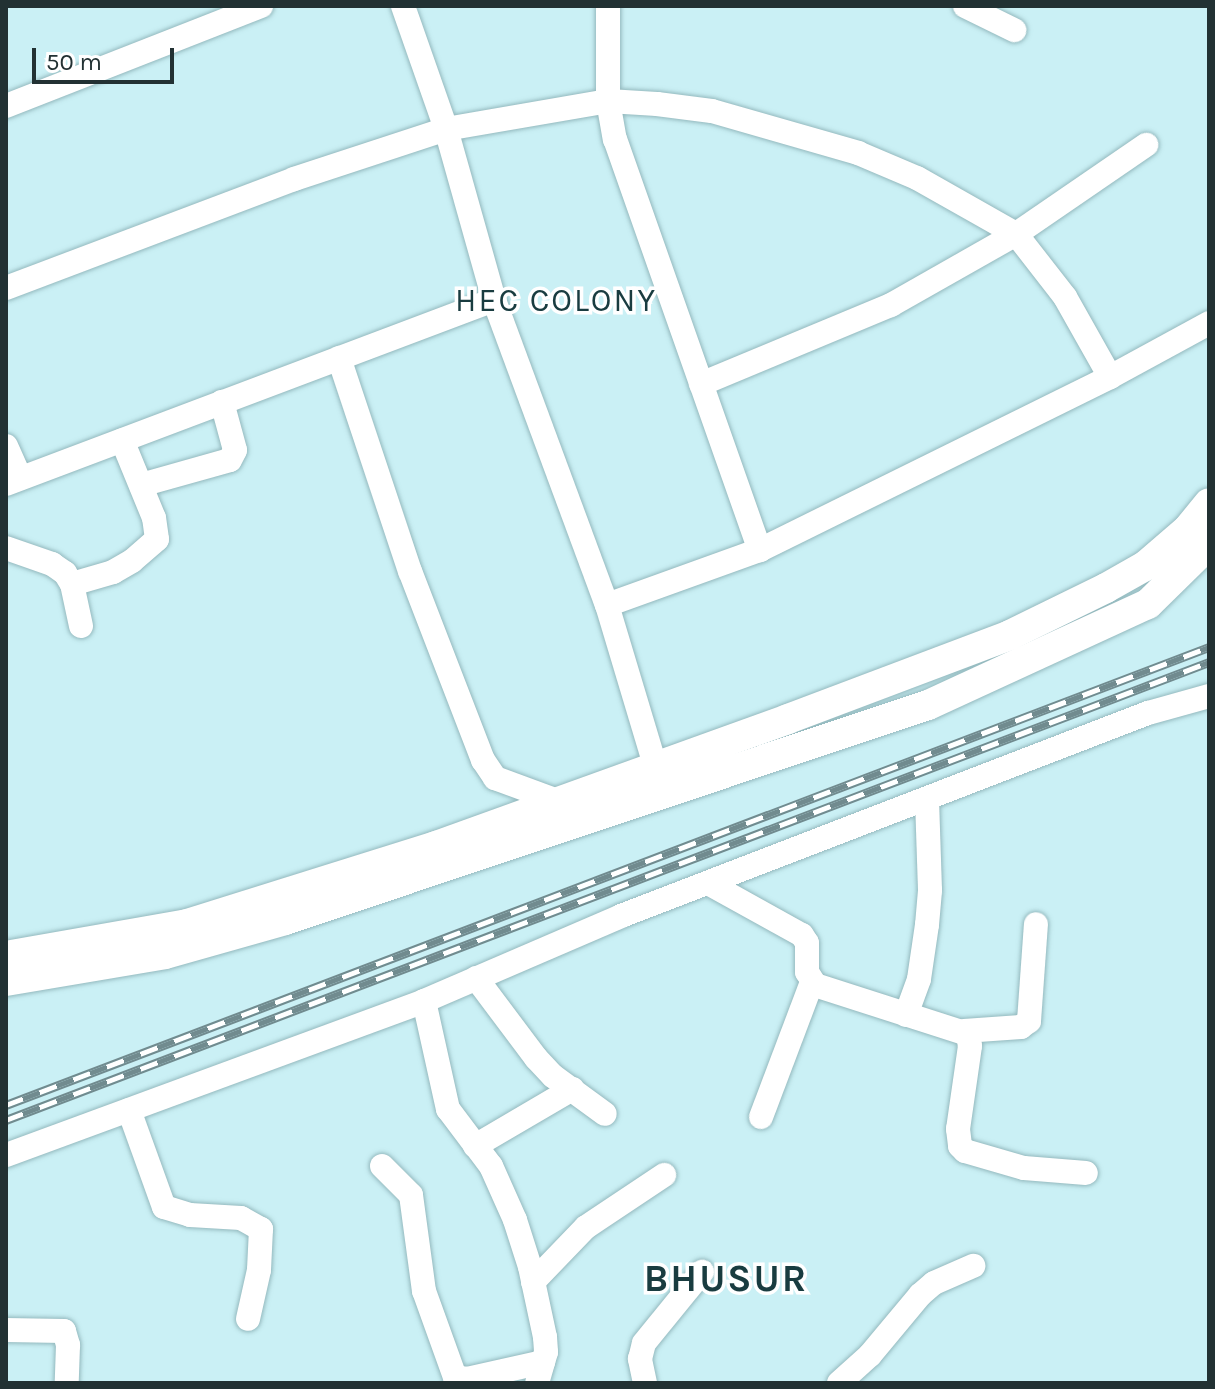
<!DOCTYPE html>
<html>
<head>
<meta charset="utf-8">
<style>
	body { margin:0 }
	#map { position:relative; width:1215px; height:1389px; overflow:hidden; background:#caf0f5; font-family:Karla,sans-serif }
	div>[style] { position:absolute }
	.roads { filter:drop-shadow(0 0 2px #94b9be) drop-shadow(0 0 2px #94b9be) }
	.minor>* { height:24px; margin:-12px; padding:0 12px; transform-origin:12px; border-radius:12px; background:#fff }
	.major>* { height:30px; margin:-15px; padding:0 15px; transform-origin:15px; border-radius:15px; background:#fff }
	.rail>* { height:9px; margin-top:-4.5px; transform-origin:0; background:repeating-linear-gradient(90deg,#fff 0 18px,#718b8f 0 36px); box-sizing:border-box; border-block:2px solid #718b8f }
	span { translate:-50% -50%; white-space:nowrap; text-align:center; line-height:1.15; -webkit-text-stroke:7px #fff; paint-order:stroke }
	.neighbourhood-label { font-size:32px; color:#193c40; letter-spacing:2px }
	.district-label { font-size:38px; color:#193c40; font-weight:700; letter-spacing:2px }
	.frame { position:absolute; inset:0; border:8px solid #223133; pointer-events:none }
	.scale { position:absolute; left:32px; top:48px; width:142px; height:36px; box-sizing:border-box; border:4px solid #223133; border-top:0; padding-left:10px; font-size:24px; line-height:28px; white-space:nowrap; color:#223133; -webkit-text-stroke:6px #fff; paint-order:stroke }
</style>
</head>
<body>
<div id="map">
	<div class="roads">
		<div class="minor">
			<div style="left:403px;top:6px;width:130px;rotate:70.7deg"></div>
			<div style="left:446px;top:129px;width:178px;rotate:74.3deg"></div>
			<div style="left:494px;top:300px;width:325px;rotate:69.7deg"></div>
			<div style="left:607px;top:605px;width:167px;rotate:73.3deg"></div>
			<div style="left:608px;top:6px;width:95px;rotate:90deg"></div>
			<div style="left:608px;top:101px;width:39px;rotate:80deg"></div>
			<div style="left:615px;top:139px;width:436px;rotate:70.6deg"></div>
			<div style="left:965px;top:6px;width:55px;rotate:26.1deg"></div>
			<div style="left:6px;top:106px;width:274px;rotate:-21.4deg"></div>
			<div style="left:6px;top:288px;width:308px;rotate:-20.7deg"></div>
			<div style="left:294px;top:179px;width:160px;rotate:-18.2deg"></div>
			<div style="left:446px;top:129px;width:164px;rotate:-9.8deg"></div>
			<div style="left:608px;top:101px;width:49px;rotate:3.5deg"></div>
			<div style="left:657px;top:104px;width:55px;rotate:7.3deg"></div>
			<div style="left:712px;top:111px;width:152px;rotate:16deg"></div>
			<div style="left:858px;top:153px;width:64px;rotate:23deg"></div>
			<div style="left:917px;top:178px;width:114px;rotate:29.5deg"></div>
			<div style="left:1016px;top:234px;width:80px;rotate:52.1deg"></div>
			<div style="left:1065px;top:297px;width:92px;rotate:60.6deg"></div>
			<div style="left:339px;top:358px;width:225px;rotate:71.6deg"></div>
			<div style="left:410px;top:571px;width:203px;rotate:68.9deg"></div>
			<div style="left:483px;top:760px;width:22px;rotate:56deg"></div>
			<div style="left:495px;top:778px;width:67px;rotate:20.1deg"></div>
			<div style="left:701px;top:384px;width:206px;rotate:-22.6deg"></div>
			<div style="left:891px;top:305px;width:144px;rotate:-29.6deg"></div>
			<div style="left:1016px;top:234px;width:158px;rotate:-34.4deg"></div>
			<div style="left:6px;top:446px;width:35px;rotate:66deg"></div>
			<div style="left:6px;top:484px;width:522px;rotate:-20.66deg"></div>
			<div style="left:141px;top:485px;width:92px;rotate:-15.7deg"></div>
			<div style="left:230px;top:460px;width:11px;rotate:-63deg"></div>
			<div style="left:235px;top:450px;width:50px;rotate:-105.2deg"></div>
			<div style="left:6px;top:548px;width:49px;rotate:19.2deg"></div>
			<div style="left:52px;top:564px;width:16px;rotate:35deg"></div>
			<div style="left:65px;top:573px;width:13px;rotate:58deg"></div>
			<div style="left:72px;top:584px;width:43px;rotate:77.9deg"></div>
			<div style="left:72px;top:584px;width:43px;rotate:-16.3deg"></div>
			<div style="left:113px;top:572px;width:22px;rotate:-30deg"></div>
			<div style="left:132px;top:561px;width:33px;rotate:-41deg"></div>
			<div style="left:157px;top:539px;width:21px;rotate:-98deg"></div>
			<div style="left:154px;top:518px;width:84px;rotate:-112.3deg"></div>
			<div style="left:607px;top:605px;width:163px;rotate:-19.8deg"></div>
			<div style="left:760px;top:550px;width:390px;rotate:-26.3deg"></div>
			<div style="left:1110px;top:377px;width:113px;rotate:-28.6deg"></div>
			<div style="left:708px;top:883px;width:107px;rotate:29deg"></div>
			<div style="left:802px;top:935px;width:9px;rotate:58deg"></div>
			<div style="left:807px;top:943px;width:29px;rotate:90deg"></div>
			<div style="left:807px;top:972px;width:15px;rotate:58deg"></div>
			<div style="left:815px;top:985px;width:161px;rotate:17.8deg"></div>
			<div style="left:968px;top:1034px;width:12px;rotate:81deg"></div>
			<div style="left:970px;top:1046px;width:84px;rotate:98.2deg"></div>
			<div style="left:958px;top:1129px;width:17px;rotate:83deg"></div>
			<div style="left:960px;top:1146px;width:7px;rotate:45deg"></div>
			<div style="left:965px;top:1151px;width:61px;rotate:16.1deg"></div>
			<div style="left:1024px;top:1168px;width:62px;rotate:4.6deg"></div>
			<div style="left:476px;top:978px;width:100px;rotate:53.1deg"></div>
			<div style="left:536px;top:1058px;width:25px;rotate:47deg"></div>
			<div style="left:553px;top:1076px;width:64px;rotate:36.2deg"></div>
			<div style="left:424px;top:1001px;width:111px;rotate:77.5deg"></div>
			<div style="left:448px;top:1109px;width:71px;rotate:53deg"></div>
			<div style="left:491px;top:1166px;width:59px;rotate:66deg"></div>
			<div style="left:515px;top:1220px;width:49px;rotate:72.3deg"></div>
			<div style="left:530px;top:1267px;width:72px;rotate:77.9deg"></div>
			<div style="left:545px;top:1337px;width:15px;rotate:86deg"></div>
			<div style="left:546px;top:1352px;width:32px;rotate:106deg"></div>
			<div style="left:906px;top:1015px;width:38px;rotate:-70deg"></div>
			<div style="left:919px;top:979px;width:55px;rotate:-81.6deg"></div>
			<div style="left:927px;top:925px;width:35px;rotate:-85deg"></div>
			<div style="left:930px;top:890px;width:90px;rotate:-91.9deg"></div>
			<div style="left:964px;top:1031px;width:57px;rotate:-4deg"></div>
			<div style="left:1021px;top:1027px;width:10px;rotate:-37deg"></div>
			<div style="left:1029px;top:1021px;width:97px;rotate:-85.9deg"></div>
			<div style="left:129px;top:1110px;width:103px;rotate:70.2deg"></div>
			<div style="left:164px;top:1207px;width:27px;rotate:17deg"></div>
			<div style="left:190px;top:1215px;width:51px;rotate:3.4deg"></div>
			<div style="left:241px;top:1218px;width:23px;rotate:29deg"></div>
			<div style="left:261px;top:1229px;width:41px;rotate:92.8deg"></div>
			<div style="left:259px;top:1270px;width:50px;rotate:102.7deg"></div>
			<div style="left:761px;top:1117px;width:144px;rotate:-69.3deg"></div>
			<div style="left:475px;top:1146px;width:113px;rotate:-30.4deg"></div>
			<div style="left:6px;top:1155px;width:445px;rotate:-20.2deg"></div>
			<div style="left:424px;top:1001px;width:215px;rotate:-23.3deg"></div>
			<div style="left:621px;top:916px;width:565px;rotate:-21.07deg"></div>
			<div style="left:1148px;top:713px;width:63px;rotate:-15.6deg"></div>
			<div style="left:382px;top:1166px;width:41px;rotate:45deg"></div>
			<div style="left:411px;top:1195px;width:97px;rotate:82.3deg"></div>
			<div style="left:424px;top:1291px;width:91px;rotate:70.2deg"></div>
			<div style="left:455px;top:1377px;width:12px;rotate:9deg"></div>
			<div style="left:467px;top:1379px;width:78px;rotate:-12.6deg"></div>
			<div style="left:533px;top:1282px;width:76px;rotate:-46.1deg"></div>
			<div style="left:586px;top:1227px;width:94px;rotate:-33.7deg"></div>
			<div style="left:6px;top:1330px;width:58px;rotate:1deg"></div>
			<div style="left:64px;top:1331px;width:15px;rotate:74deg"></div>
			<div style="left:68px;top:1345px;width:38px;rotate:92deg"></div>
			<div style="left:645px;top:1383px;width:25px;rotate:-102deg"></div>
			<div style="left:640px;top:1359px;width:16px;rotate:-76deg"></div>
			<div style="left:644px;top:1343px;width:92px;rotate:-50.8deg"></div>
			<div style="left:839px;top:1383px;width:42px;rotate:-42.1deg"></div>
			<div style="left:870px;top:1355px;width:78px;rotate:-50.2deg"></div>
			<div style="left:920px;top:1295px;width:18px;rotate:-41deg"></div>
			<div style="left:934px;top:1283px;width:43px;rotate:-23.6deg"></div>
		</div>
		<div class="major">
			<div style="left:6px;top:956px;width:184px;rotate:-10deg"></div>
			<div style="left:187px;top:924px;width:261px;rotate:-17.4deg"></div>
			<div style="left:436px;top:846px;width:374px;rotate:-19.8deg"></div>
			<div style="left:788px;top:719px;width:237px;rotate:-20.7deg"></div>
			<div style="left:1010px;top:635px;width:107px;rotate:-26.1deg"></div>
			<div style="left:1106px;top:588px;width:45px;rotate:-29.4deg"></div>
			<div style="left:1145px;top:566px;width:57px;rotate:-40.7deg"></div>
			<div style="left:1188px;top:529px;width:33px;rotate:-51deg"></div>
			<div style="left:6px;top:981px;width:161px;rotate:-9.6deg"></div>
			<div style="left:165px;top:954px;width:125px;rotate:-15.8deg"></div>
			<div style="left:285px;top:920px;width:678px;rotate:-18.49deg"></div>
			<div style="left:928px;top:705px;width:242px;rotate:-24.7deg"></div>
			<div style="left:1148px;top:604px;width:86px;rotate:-44.5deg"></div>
		</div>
	</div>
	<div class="rail">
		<div style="left:6px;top:1105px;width:1287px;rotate:-20.84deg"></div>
		<div style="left:6px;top:1120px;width:1287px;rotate:-20.84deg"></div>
	</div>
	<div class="neighbourhood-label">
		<span style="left:556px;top:301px">HEC COLONY</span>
	</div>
	<div class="district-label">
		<span style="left:726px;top:1279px">BHUSUR</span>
	</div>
	<div class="frame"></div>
	<div class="scale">50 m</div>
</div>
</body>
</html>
